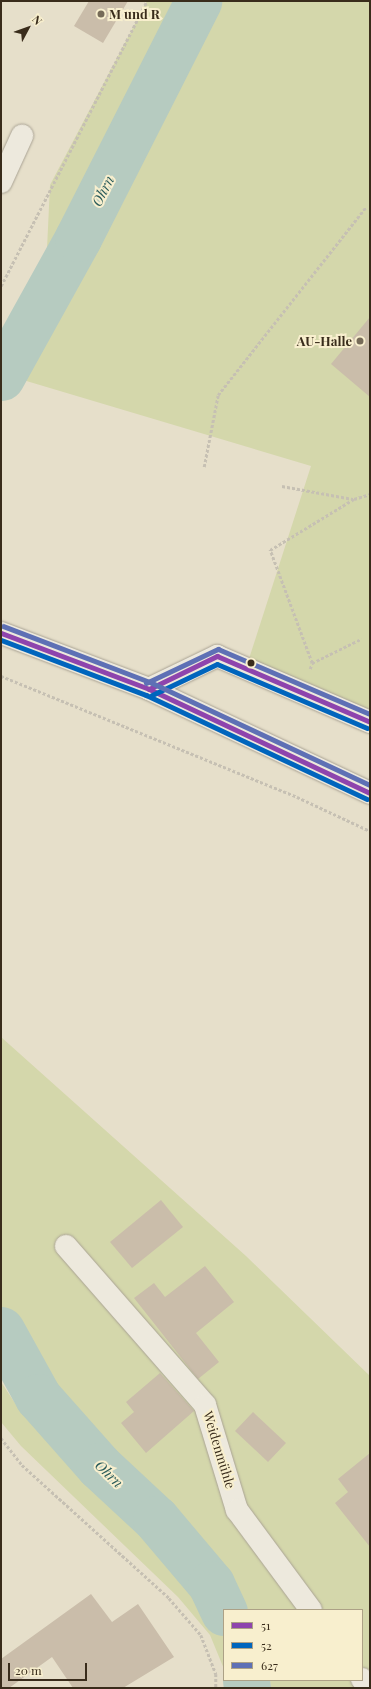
<!DOCTYPE html>
<html>
<head>
<meta charset="utf-8">
<style>
	body { margin:0 }
	#map { position:relative; width:371px; height:1689px; overflow:hidden; background:#e6dfca; font-family:"Playfair Display",serif }
	div>[style] { position:absolute }
	.green>* { inset:0; background:#d4d7ab }
	.river>* { height:47px; margin:-23.5px; padding:0 23.5px; transform-origin:23.5px; border-radius:23.5px; background:#b6cbc0 }
	.building>* { inset:0; background:#cabdaa }
	.path>* { height:2.5px; margin-top:-1.25px; transform-origin:0; background:repeating-linear-gradient(90deg,#c6c0b3 0 3px,transparent 0 5px) }
	.roads { filter:drop-shadow(0 0 1px #aaa394) drop-shadow(0 0 1px #aaa394) }
	.minor>* { height:22px; margin:-11px; padding:0 11px; transform-origin:11px; border-radius:11px; background:#ede9dd }
	.bus-1>* { height:5px; margin:-2.5px; padding:0 2.5px; transform-origin:2.5px; border-radius:2.5px; background:#8e44ad }
	.bus-2>* { height:5px; margin:-2.5px; padding:0 2.5px; transform-origin:2.5px; border-radius:2.5px; background:#0065bd }
	.bus-3>* { height:5px; margin:-2.5px; padding:0 2.5px; transform-origin:2.5px; border-radius:2.5px; background:#5e70b5 }
	.dots>* { width:11px; height:11px; translate:-50% -50%; box-sizing:border-box; border:2px solid #f8efce; border-radius:50% }
	span { translate:-50% -50%; white-space:nowrap; text-align:center; line-height:1.15; -webkit-text-stroke:4px #f8efce; paint-order:stroke }
	.poi-label { font-size:13px; color:#392c1b; font-weight:700 }
	.left { translate:0 -50%; text-align:left }
	.right { translate:-100% -50%; text-align:right }
	.street-label { font-size:13px; color:#392c1b }
	.water-label { font-size:14px; color:#295b5a; font-style:italic }
	.frame { position:absolute; inset:0; border:2px solid #392c1b; pointer-events:none }
	.legend { position:absolute; left:223px; top:1609px; width:140px; height:72px; box-sizing:border-box; background:#f8efce; border:1px solid #aca186; margin:0; padding:5px 7px; list-style:none; font-size:12px; color:#392c1b }
	.legend li { display:flex; align-items:center; gap:8px; height:20px }
	.legend b { width:20px; border:1px solid #aca186 }
	.north { position:absolute; left:8px; top:8px; width:40px; height:40px; -webkit-text-stroke:3px #f8efce; paint-order:stroke; rotate:49deg; font-size:11px; font-weight:700; line-height:16px; text-align:center; color:#392c1b }
	.north::after { content:''; display:block; margin:auto; width:14px; height:18px; background:#392c1b; clip-path:polygon(50% 0,100% 100%,50% 72%,0 100%) }
	.scale { position:absolute; left:8px; top:1663px; width:79px; height:18px; box-sizing:border-box; border:2px solid #392c1b; border-top:0; padding-left:5px; font-size:12px; line-height:14px; white-space:nowrap; color:#392c1b; -webkit-text-stroke:3px #f8efce; paint-order:stroke }
</style>
</head>
<body>
<div id="map">
	<div class="green">
		<div style="clip-path:polygon(147px 1px,370px 1px,370px 722px,246px 668px,311px 466px,3px 374px,1px 377px,1px 332px,47px 249px,50px 185px)"></div>
		<div style="clip-path:polygon(1px 1037px,246px 1256px,370px 1376px,370px 1688px,271px 1688px,270px 1680px,362px 1680px,362px 1610px,240px 1610px,211px 1569px,100px 1452px,28px 1366px,1px 1312px)"></div>
		<div style="clip-path:polygon(1px 1382px,21px 1412px,64px 1460px,191px 1587px,224px 1632px,224px 1669px,210px 1635px,178px 1597px,21px 1446px,1px 1422px)"></div>
	</div>
	<div class="river">
		<div style="left:1px;top:377px;width:159px;rotate:-61deg"></div>
		<div style="left:78px;top:238px;width:266px;rotate:-63.1deg"></div>
		<div style="left:1px;top:1330px;width:77px;rotate:61.1deg"></div>
		<div style="left:38px;top:1397px;width:92px;rotate:48.5deg"></div>
		<div style="left:99px;top:1466px;width:78px;rotate:42.9deg"></div>
		<div style="left:156px;top:1519px;width:85px;rotate:49.8deg"></div>
		<div style="left:211px;top:1584px;width:31px;rotate:65deg"></div>
		<div style="left:246px;top:1680px;width:8px;rotate:83deg"></div>
	</div>
	<div class="building">
		<div style="clip-path:polygon(89px 1px,128px 1px,103px 43px,74px 26px)"></div>
		<div style="clip-path:polygon(370px 317px,370px 397px,331px 364px)"></div>
		<div style="clip-path:polygon(161px 1200px,183px 1227px,132px 1268px,110px 1242px)"></div>
		<div style="clip-path:polygon(205px 1266px,234px 1302px,196px 1333px,219px 1362px,198px 1379px,134px 1298px,154px 1283px,165px 1297px)"></div>
		<div style="clip-path:polygon(160px 1373px,194px 1411px,146px 1453px,121px 1423px,134px 1412px,126px 1402px)"></div>
		<div style="clip-path:polygon(253px 1412px,286px 1443px,268px 1462px,235px 1431px)"></div>
		<div style="clip-path:polygon(370px 1453px,370px 1547px,335px 1503px,348px 1492px,338px 1479px)"></div>
		<div style="clip-path:polygon(91px 1594px,112px 1622px,138px 1604px,174px 1657px,123px 1688px,73px 1688px,52px 1657px,9px 1688px,1px 1688px,1px 1659px)"></div>
	</div>
	<div class="path">
		<div style="left:1px;top:286px;width:320px;rotate:-62.9deg"></div>
		<div style="left:204px;top:467px;width:73px;rotate:-79deg"></div>
		<div style="left:218px;top:395px;width:239px;rotate:-51.8deg"></div>
		<div style="left:282px;top:486px;width:72px;rotate:10.4deg"></div>
		<div style="left:312px;top:663px;width:55px;rotate:-26.1deg"></div>
		<div style="left:310px;top:669px;width:6px;rotate:-72deg"></div>
		<div style="left:312px;top:663px;width:121px;rotate:-110.4deg"></div>
		<div style="left:270px;top:550px;width:98px;rotate:-31.3deg"></div>
		<div style="left:354px;top:499px;width:17px;rotate:-17deg"></div>
		<div style="left:1px;top:676px;width:320px;rotate:22.2deg"></div>
		<div style="left:297px;top:797px;width:81px;rotate:25deg"></div>
		<div style="left:1px;top:1438px;width:34px;rotate:52deg"></div>
		<div style="left:22px;top:1465px;width:198px;rotate:42.1deg"></div>
		<div style="left:169px;top:1598px;width:49px;rotate:49.1deg"></div>
		<div style="left:201px;top:1635px;width:42px;rotate:69deg"></div>
		<div style="left:216px;top:1674px;width:14px;rotate:90deg"></div>
	</div>
	<div class="roads">
		<div class="minor">
			<div style="left:1px;top:182px;width:51px;rotate:-65.5deg"></div>
			<div style="left:1px;top:633px;width:158px;rotate:20.7deg"></div>
			<div style="left:149px;top:689px;width:244px;rotate:25.2deg"></div>
			<div style="left:149px;top:689px;width:76px;rotate:-25.9deg"></div>
			<div style="left:217px;top:656px;width:167px;rotate:23.3deg"></div>
			<div style="left:66px;top:1246px;width:211px;rotate:48.8deg"></div>
			<div style="left:205px;top:1405px;width:110px;rotate:73.1deg"></div>
			<div style="left:237px;top:1510px;width:124px;rotate:53.5deg"></div>
			<div style="left:362px;top:1679px;width:11px;rotate:52deg"></div>
		</div>
	</div>
	<div class="bus-1">
		<div style="left:1px;top:633px;width:158px;rotate:20.7deg"></div>
		<div style="left:149px;top:689px;width:244px;rotate:25.2deg"></div>
		<div style="left:149px;top:689px;width:76px;rotate:-25.9deg"></div>
		<div style="left:217px;top:656px;width:167px;rotate:23.3deg"></div>
	</div>
	<div class="bus-2">
		<div style="left:1px;top:640px;width:155px;rotate:20.8deg"></div>
		<div style="left:146px;top:695px;width:244px;rotate:25.2deg"></div>
		<div style="left:152px;top:695px;width:72px;rotate:-25.5deg"></div>
		<div style="left:217px;top:664px;width:163px;rotate:23.1deg"></div>
	</div>
	<div class="bus-3">
		<div style="left:3px;top:626px;width:160px;rotate:20.9deg"></div>
		<div style="left:152px;top:683px;width:241px;rotate:25.1deg"></div>
		<div style="left:146px;top:683px;width:80px;rotate:-25.3deg"></div>
		<div style="left:218px;top:649px;width:165px;rotate:23.2deg"></div>
	</div>
	<div class="dots">
		<div style="left:101px;top:14px;background:#766b58"></div>
		<div style="left:360px;top:341px;background:#766b58"></div>
		<div style="left:251px;top:663px;background:#392c1b"></div>
	</div>
	<div class="poi-label">
		<span class="left" style="left:109px;top:14px">M und R</span>
		<span class="right" style="left:352px;top:341px">AU-Halle</span>
	</div>
	<div class="street-label">
		<span style="left:219px;top:1450px;rotate:73deg">Weidenmühle</span>
	</div>
	<div class="water-label">
		<span style="left:103px;top:191px;rotate:-63deg">Ohrn</span>
		<span style="left:109px;top:1474px;rotate:44deg">Ohrn</span>
	</div>
	<div class="frame"></div>
	<ul class="legend">
	<li><b style="height:5px;background:#8e44ad"></b>51</li>
	<li><b style="height:5px;background:#0065bd"></b>52</li>
	<li><b style="height:5px;background:#5e70b5"></b>627</li>
	</ul>
	<div class="north">N</div>
	<div class="scale">20 m</div>
</div>
</body>
</html>
